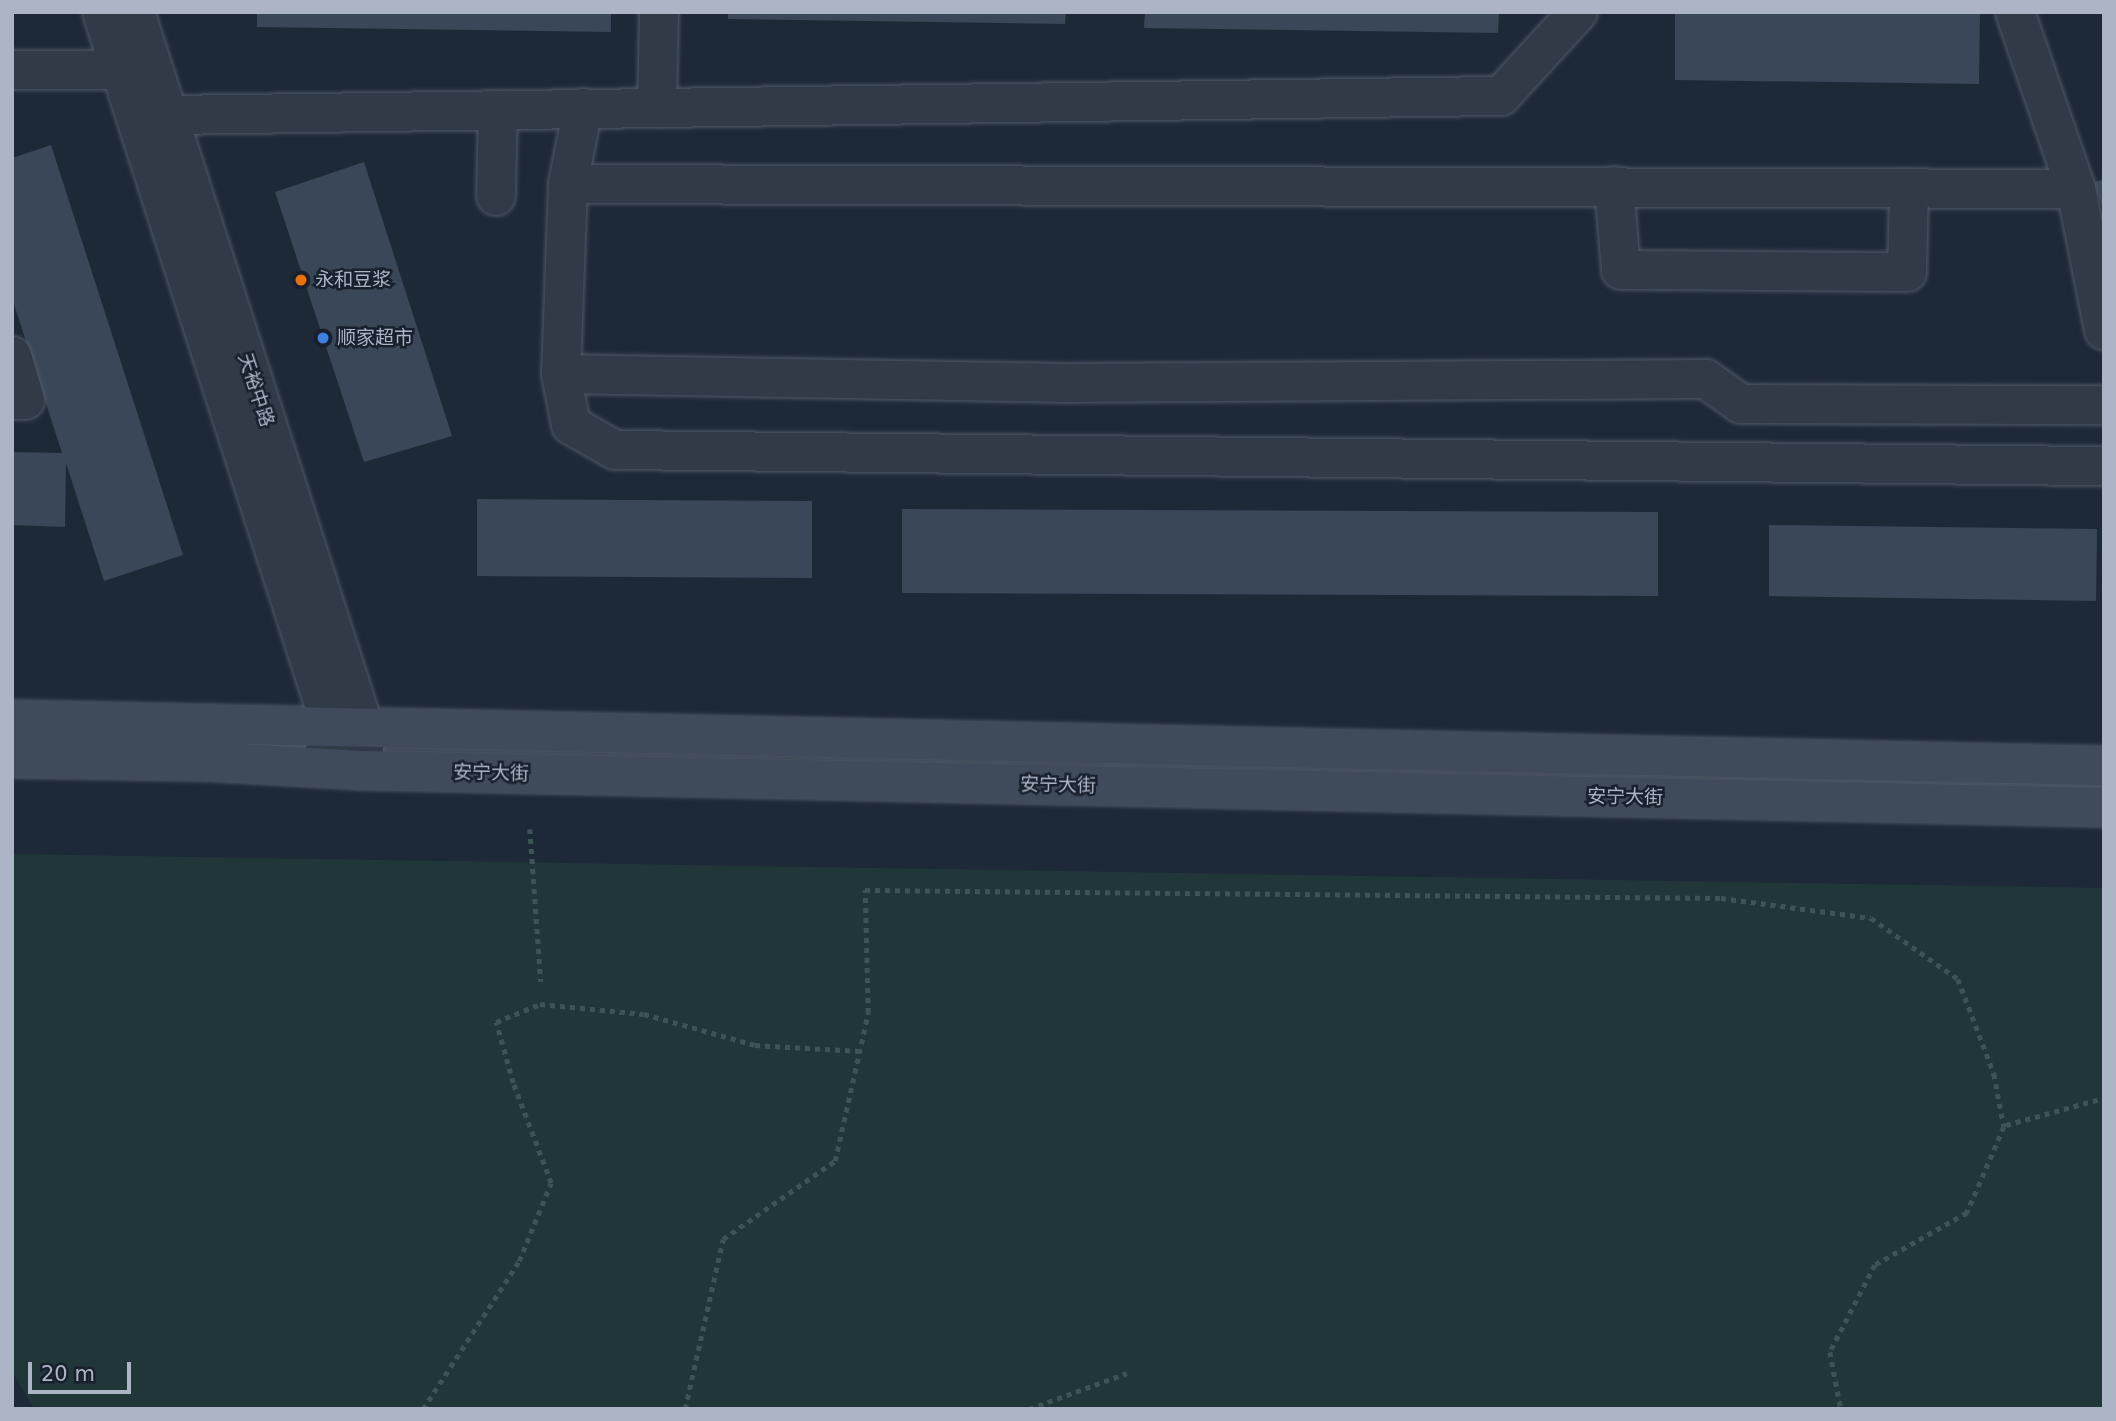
<!DOCTYPE html>
<html>
<head>
<meta charset="utf-8">
<style>
	body { margin:0 }
	#map { position:relative; width:2116px; height:1421px; overflow:hidden; background:#1e2938; font-family:"DejaVu Sans","Noto Sans SC",sans-serif }
	div>[style] { position:absolute }
	.green>* { inset:0; background:#203639 }
	.building>* { inset:0; background:#394758 }
	.path>* { height:4.5px; margin-top:-2.25px; transform-origin:0; background:repeating-linear-gradient(90deg,#3d5356 0 5px,transparent 0 10px) }
	.roads { filter:drop-shadow(0 0 2px #4f5866) drop-shadow(0 0 2px #4f5866) }
	.minor>* { height:38px; margin:-19px; padding:0 19px; transform-origin:19px; border-radius:19px; background:#313b48 }
	.secondary>* { height:38px; margin:-19px; padding:0 19px; transform-origin:19px; border-radius:19px; background:#3f4a5b }
	.dots>* { width:19px; height:19px; translate:-50% -50%; box-sizing:border-box; border:4px solid #17202c; border-radius:50% }
	span { translate:-50% -50%; white-space:nowrap; text-align:center; line-height:1.15; -webkit-text-stroke:5px #17202c; paint-order:stroke }
	.poi-label { font-size:19px; color:#abb5c5 }
	.left { translate:0 -50%; text-align:left }
	.street-label { font-size:19px; color:#abb5c5 }
	.frame { position:absolute; inset:0; border:14px solid #abb5c5; pointer-events:none }
	.scale { position:absolute; left:28px; top:1362px; width:103px; height:32px; box-sizing:border-box; border:4px solid #abb5c5; border-top:0; padding-left:9px; font-size:21px; line-height:24px; white-space:nowrap; color:#abb5c5; -webkit-text-stroke:5px #17202c; paint-order:stroke }
</style>
</head>
<body>
<div id="map">
	<div class="green">
		<div style="clip-path:polygon(12px 854px,2104px 888px,2104px 1409px,34px 1409px,12px 1371px)"></div>
	</div>
	<div class="building">
		<div style="clip-path:polygon(257px 12px,611px 12px,611px 32px,257px 27px)"></div>
		<div style="clip-path:polygon(728px 12px,1066px 12px,1065px 24px,728px 19px)"></div>
		<div style="clip-path:polygon(1145px 12px,1499px 12px,1498px 33px,1144px 28px)"></div>
		<div style="clip-path:polygon(1675px 12px,1980px 12px,1979px 84px,1675px 80px)"></div>
		<div style="clip-path:polygon(51px 145px,183px 555px,104px 581px,66px 463px,65px 527px,12px 525px,12px 452px,62px 453px,12px 298px,12px 158px)"></div>
		<div style="clip-path:polygon(364px 162px,452px 436px,364px 462px,275px 192px)"></div>
		<div style="clip-path:polygon(2104px 179px,2104px 210px,2103px 210px,2094px 182px)"></div>
		<div style="clip-path:polygon(477px 499px,812px 501px,812px 578px,477px 576px)"></div>
		<div style="clip-path:polygon(902px 509px,1658px 512px,1658px 596px,902px 593px)"></div>
		<div style="clip-path:polygon(1769px 525px,2097px 529px,2096px 601px,1769px 596px)"></div>
	</div>
	<div class="path">
		<div style="left:530px;top:829px;width:153px;rotate:85.9deg"></div>
		<div style="left:2006px;top:1125px;width:102px;rotate:-15.4deg"></div>
		<div style="left:423px;top:1409px;width:176px;rotate:-57deg"></div>
		<div style="left:519px;top:1261px;width:84px;rotate:-67.7deg"></div>
		<div style="left:551px;top:1183px;width:107px;rotate:-110.8deg"></div>
		<div style="left:513px;top:1083px;width:63px;rotate:-105.6deg"></div>
		<div style="left:496px;top:1022px;width:48px;rotate:-22.2deg"></div>
		<div style="left:540px;top:1004px;width:104px;rotate:5.5deg"></div>
		<div style="left:644px;top:1014px;width:115px;rotate:15.6deg"></div>
		<div style="left:755px;top:1045px;width:105px;rotate:3.3deg"></div>
		<div style="left:685px;top:1409px;width:174px;rotate:-77.4deg"></div>
		<div style="left:723px;top:1239px;width:136px;rotate:-34.9deg"></div>
		<div style="left:835px;top:1161px;width:152px;rotate:-77.4deg"></div>
		<div style="left:868px;top:1013px;width:123px;rotate:-91.4deg"></div>
		<div style="left:865px;top:890px;width:856px;rotate:0.54deg"></div>
		<div style="left:1721px;top:898px;width:151px;rotate:7.6deg"></div>
		<div style="left:1871px;top:918px;width:106px;rotate:35deg"></div>
		<div style="left:1958px;top:979px;width:102px;rotate:69.2deg"></div>
		<div style="left:1994px;top:1074px;width:54px;rotate:79.3deg"></div>
		<div style="left:2004px;top:1127px;width:94px;rotate:113.3deg"></div>
		<div style="left:1967px;top:1213px;width:106px;rotate:150.5deg"></div>
		<div style="left:1875px;top:1265px;width:98px;rotate:117.3deg"></div>
		<div style="left:1830px;top:1352px;width:58px;rotate:79.1deg"></div>
		<div style="left:1029px;top:1409px;width:104px;rotate:-20.2deg"></div>
	</div>
	<div class="roads">
		<div class="minor">
			<div style="left:102px;top:12px;width:750px;rotate:72.22deg"></div>
			<div style="left:331px;top:726px;width:32px;rotate:104deg"></div>
			<div style="left:135px;top:12px;width:752px;rotate:72.26deg"></div>
			<div style="left:364px;top:728px;width:42px;rotate:90deg"></div>
			<div style="left:2015px;top:12px;width:187px;rotate:71deg"></div>
			<div style="left:2076px;top:189px;width:144px;rotate:78.8deg"></div>
			<div style="left:12px;top:70px;width:109px"></div>
			<div style="left:583px;top:108px;width:77px;rotate:101.2deg"></div>
			<div style="left:568px;top:184px;width:190px;rotate:92.1deg"></div>
			<div style="left:561px;top:374px;width:52px;rotate:78.9deg"></div>
			<div style="left:571px;top:425px;width:51px;rotate:29.6deg"></div>
			<div style="left:615px;top:450px;width:1489px;rotate:0.62deg"></div>
			<div style="left:657px;top:108px;width:96px;rotate:-88.8deg"></div>
			<div style="left:168px;top:115px;width:1333px;rotate:-0.82deg"></div>
			<div style="left:1501px;top:96px;width:114px;rotate:-47.5deg"></div>
			<div style="left:568px;top:184px;width:1508px;rotate:0.19deg"></div>
			<div style="left:1614px;top:186px;width:84px;rotate:85.2deg"></div>
			<div style="left:1621px;top:270px;width:286px;rotate:0.4deg"></div>
			<div style="left:1907px;top:272px;width:84px;rotate:-88.6deg"></div>
			<div style="left:496px;top:196px;width:85px;rotate:-88.7deg"></div>
			<div style="left:12px;top:356px;width:46px;rotate:73.5deg"></div>
			<div style="left:25px;top:400px;width:13px;rotate:180deg"></div>
			<div style="left:561px;top:374px;width:503px;rotate:1.03deg"></div>
			<div style="left:1064px;top:383px;width:642px;rotate:-0.36deg"></div>
			<div style="left:1706px;top:379px;width:43px;rotate:35.5deg"></div>
			<div style="left:1741px;top:404px;width:363px;rotate:0.2deg"></div>
		</div>
		<div class="secondary">
			<div style="left:12px;top:720px;width:2093px;rotate:1.26deg"></div>
			<div style="left:12px;top:758px;width:194px;rotate:0.9deg"></div>
			<div style="left:206px;top:761px;width:158px;rotate:3.3deg"></div>
			<div style="left:364px;top:770px;width:1740px;rotate:1.22deg"></div>
		</div>
	</div>
	<div class="dots">
		<div style="left:301px;top:280px;background:#e8710a"></div>
		<div style="left:323px;top:338px;background:#3f7fe0"></div>
	</div>
	<div class="poi-label">
		<span class="left" style="left:315px;top:280px">永和豆浆</span>
		<span class="left" style="left:337px;top:338px">顺家超市</span>
	</div>
	<div class="street-label">
		<span style="left:256px;top:390px;rotate:72deg">天裕中路</span>
		<span style="left:491px;top:773px;rotate:1deg">安宁大街</span>
		<span style="left:1058px;top:785px;rotate:1deg">安宁大街</span>
		<span style="left:1625px;top:797px;rotate:1deg">安宁大街</span>
	</div>
	<div class="frame"></div>
	<div class="scale">20 m</div>
</div>
</body>
</html>
